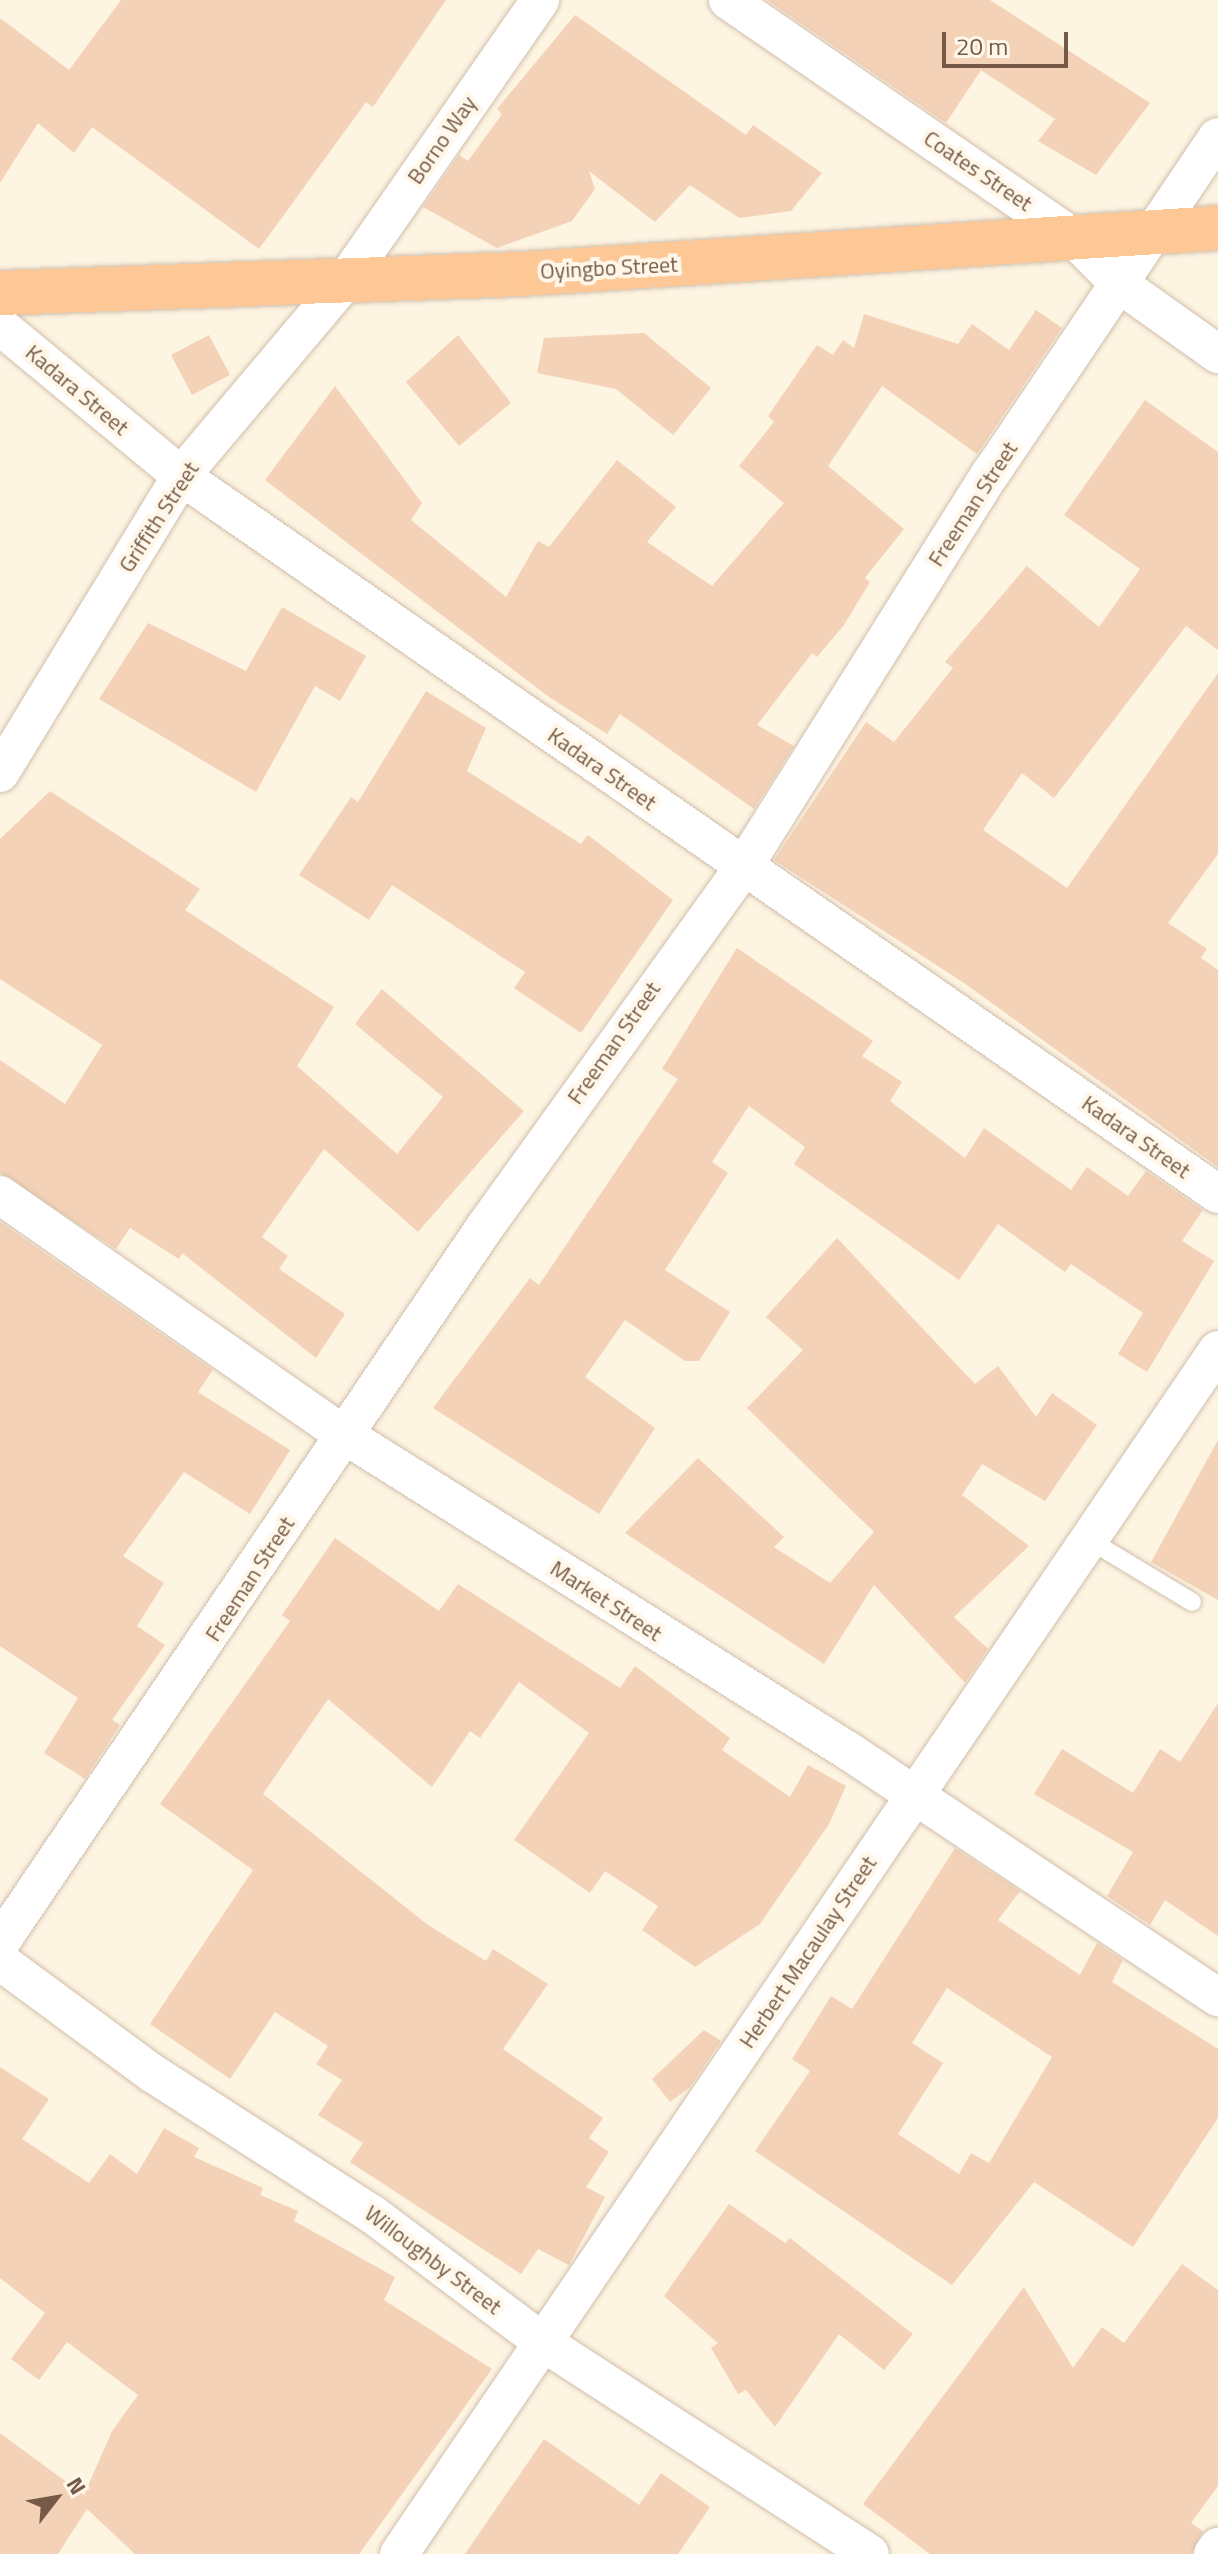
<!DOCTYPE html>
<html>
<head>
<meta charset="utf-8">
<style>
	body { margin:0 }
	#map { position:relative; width:1218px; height:2554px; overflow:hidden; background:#fdf4e2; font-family:"Titillium Web",sans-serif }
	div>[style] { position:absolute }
	.building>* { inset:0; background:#f4d2b8 }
	.roads { filter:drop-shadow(0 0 2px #d1beab) drop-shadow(0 0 2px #d1beab) }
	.service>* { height:18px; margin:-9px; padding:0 9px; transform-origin:9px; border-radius:9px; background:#fff }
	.minor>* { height:38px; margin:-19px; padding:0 19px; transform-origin:19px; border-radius:19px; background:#fff }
	.trunk>* { height:44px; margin:-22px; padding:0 22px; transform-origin:22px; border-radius:22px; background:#fdc896 }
	span { translate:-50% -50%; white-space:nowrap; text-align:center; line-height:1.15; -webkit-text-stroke:8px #fff7e9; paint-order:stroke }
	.street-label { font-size:22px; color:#765a47 }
	.north { position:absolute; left:16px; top:2458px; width:80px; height:80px; -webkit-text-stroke:6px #fff7e9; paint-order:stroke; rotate:59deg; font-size:22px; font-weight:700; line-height:32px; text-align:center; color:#765a47 }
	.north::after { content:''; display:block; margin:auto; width:28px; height:36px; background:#765a47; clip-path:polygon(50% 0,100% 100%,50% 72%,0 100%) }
	.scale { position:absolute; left:942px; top:32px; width:126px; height:36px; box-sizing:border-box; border:4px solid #765a47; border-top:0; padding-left:10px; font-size:24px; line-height:28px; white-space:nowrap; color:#765a47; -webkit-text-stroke:6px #fff7e9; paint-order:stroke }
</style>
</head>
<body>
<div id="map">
	<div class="building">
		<div style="clip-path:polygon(121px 0,446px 0,373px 107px,366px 102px,259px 249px,92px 127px,74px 153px,38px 123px,0 183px,0 18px,69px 70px)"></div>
		<div style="clip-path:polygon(767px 0,990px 0,1150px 103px,1096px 175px,1038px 141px,1055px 119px,981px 70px,946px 123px)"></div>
		<div style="clip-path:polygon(575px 15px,746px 135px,753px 125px,822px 173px,791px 211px,739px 218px,690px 185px,655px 222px,589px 171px,595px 189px,572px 221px,497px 248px,423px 207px,459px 155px,468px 161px,502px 114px,497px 109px)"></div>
		<div style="clip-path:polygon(1036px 310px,1062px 328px,977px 454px,882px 386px,828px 466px,904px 529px,865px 578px,870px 582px,844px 625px,817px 657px,812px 653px,757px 725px,794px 746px,754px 809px,620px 714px,607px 734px,549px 697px,265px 480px,335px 386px,422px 503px,411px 520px,506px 597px,538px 541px,549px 547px,617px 460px,676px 507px,647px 542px,712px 586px,784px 503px,739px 466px,774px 422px,768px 416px,817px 345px,833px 355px,843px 340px,854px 348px,864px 314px,958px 344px,972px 324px,1009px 350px)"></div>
		<div style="clip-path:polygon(644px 333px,711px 388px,673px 435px,616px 389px,537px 373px,544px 338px)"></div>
		<div style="clip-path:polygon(209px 335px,230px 375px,192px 395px,171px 355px)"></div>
		<div style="clip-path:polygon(458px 335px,511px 403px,459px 446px,406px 382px)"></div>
		<div style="clip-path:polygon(1145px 400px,1218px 452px,1218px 650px,1186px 626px,1054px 798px,1022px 773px,983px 830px,1067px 888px,1218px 673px,1218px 854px,1168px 923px,1207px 949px,1201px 958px,1218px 970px,1218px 1167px,964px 983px,774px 860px,866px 722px,894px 742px,953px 668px,945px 662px,1027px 566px,1099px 627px,1140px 569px,1064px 515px)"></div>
		<div style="clip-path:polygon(282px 607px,366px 656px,340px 701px,315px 686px,256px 792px,99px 699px,148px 623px,246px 671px)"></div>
		<div style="clip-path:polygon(426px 691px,486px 728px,467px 771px,581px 844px,588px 835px,673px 900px,581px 1033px,514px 988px,525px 972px,392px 885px,369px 920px,299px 875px,351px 797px,358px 802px)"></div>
		<div style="clip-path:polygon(50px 791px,200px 889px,185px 910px,334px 1007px,297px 1066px,397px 1154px,443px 1097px,355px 1024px,382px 989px,524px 1111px,418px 1232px,324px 1149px,262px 1237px,288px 1256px,279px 1269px,345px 1314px,316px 1358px,182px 1253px,179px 1259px,130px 1228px,116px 1249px,0 1173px,0 1060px,65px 1104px,102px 1045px,0 979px,0 839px)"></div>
		<div style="clip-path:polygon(737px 948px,873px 1041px,862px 1056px,902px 1082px,890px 1101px,965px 1158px,984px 1128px,1071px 1190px,1087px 1167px,1128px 1196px,1146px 1171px,1203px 1210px,1182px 1241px,1214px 1261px,1147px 1372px,1118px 1354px,1143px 1313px,1071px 1264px,1065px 1272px,998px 1224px,959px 1280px,794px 1164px,805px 1147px,749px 1106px,712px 1162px,728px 1173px,665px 1270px,730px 1312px,699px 1361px,685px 1361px,625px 1320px,585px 1377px,655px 1428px,599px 1514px,433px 1408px,530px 1278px,539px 1285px,678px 1079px,662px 1069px)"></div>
		<div style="clip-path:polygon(0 1222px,213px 1370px,198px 1392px,290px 1450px,250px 1514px,184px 1472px,123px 1556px,164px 1583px,137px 1626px,165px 1645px,112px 1720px,120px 1725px,85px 1779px,44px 1753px,78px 1698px,0 1646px)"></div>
		<div style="clip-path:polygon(837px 1238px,975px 1384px,998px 1366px,1036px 1417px,1052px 1393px,1097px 1425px,1045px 1501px,982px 1464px,962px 1495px,1029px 1546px,954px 1617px,988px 1649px,965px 1683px,874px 1585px,824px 1664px,625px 1533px,698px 1458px,784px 1537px,774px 1547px,830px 1583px,874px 1532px,747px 1408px,803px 1350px,766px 1317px)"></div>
		<div style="clip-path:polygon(1218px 1440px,1218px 1600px,1151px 1562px)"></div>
		<div style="clip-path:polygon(335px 1538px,439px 1611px,458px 1584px,620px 1688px,635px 1666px,730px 1738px,722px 1750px,790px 1797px,808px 1765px,846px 1786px,829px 1824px,760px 1924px,695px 1967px,642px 1930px,658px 1906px,605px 1871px,590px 1893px,514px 1840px,589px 1733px,519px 1682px,480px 1738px,470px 1731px,432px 1787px,328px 1699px,263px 1794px,428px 1925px,486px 1961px,493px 1949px,548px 1984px,503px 2049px,603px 2118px,589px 2138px,609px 2152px,586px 2187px,605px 2197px,569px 2265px,538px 2249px,521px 2274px,350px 2162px,363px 2143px,318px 2115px,342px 2080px,316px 2064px,328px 2046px,275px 2012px,230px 2079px,150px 2024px,253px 1870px,160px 1804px,290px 1621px,282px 1615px)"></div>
		<div style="clip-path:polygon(1218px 1703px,1218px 1936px,1165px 1900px,1150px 1925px,1107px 1896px,1133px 1852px,1034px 1794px,1062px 1749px,1133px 1793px,1160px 1749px,1180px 1762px)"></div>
		<div style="clip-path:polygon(evenodd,955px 1848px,1020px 1891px,998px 1920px,1080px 1975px,1097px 1943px,1123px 1960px,1112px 1982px,1218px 2049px,1218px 2118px,1133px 2247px,1034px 2182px,952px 2285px,755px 2151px,810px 2071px,792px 2059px,831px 1996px,852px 2009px,955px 1848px,947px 1988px,1052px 2057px,989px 2163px,971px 2153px,959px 2174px,898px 2134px,943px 2063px,912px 2043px,947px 1988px)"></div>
		<div style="clip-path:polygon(704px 2030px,721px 2041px,690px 2087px,670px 2102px,652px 2079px)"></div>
		<div style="clip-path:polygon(0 2067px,49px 2099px,22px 2139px,89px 2183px,110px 2154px,137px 2174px,164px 2128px,199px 2148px,194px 2157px,263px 2188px,260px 2195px,298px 2211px,294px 2221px,395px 2277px,384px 2300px,492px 2369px,359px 2554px,135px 2554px,87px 2509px,58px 2554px,0 2554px,0 2433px,84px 2495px,112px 2431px,138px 2395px,67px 2342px,39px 2380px,11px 2359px,45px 2313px,0 2278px)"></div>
		<div style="clip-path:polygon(729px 2204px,785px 2243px,790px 2238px,913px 2334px,884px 2370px,839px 2334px,775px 2427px,746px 2390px,738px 2394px,711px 2348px,718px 2343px,664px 2296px)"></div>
		<div style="clip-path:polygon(1182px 2264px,1218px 2290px,1218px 2486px,1191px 2523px,1203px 2531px,1191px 2554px,930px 2554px,863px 2504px,1024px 2287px,1073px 2368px,1102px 2327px,1124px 2343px)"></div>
		<div style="clip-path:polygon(544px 2439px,639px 2505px,661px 2473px,710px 2507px,678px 2554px,465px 2554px)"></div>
	</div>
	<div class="roads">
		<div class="service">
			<div style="left:1091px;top:1541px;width:118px;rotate:31.1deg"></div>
		</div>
		<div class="minor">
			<div style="left:728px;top:0;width:419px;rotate:34.5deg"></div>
			<div style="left:1073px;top:237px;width:64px;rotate:45.6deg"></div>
			<div style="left:1118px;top:283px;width:123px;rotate:35.4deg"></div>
			<div style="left:0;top:326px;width:235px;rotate:39.6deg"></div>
			<div style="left:181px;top:476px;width:1261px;rotate:34.7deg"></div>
			<div style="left:0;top:773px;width:348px;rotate:-58.6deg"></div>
			<div style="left:181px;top:476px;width:255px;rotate:-49.9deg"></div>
			<div style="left:345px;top:281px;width:342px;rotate:-55.2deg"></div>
			<div style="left:0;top:1195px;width:418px;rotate:34.9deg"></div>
			<div style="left:343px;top:1434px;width:598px;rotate:32.1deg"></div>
			<div style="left:850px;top:1752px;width:442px;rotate:33.7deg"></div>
			<div style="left:0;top:1943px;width:865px;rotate:-55.89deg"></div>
			<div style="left:485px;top:1227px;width:444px;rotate:-54.3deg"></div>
			<div style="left:744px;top:866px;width:464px;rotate:-57.9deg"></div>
			<div style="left:991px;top:473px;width:405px;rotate:-56deg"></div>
			<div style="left:0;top:1961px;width:189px;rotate:36.4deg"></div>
			<div style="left:152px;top:2073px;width:261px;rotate:32.7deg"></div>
			<div style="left:372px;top:2214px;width:215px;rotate:36.9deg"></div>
			<div style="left:544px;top:2343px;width:388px;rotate:32.9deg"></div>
			<div style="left:399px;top:2554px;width:1456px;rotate:-55.78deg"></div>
			<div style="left:1213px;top:2554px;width:9px;rotate:-54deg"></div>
		</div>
		<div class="trunk">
			<div style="left:0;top:293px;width:521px;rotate:-2.09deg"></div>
			<div style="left:521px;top:274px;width:699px;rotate:-3.78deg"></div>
		</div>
	</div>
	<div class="street-label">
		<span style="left:442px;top:140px;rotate:-55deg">Borno Way</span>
		<span style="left:978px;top:171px;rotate:34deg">Coates Street</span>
		<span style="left:609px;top:268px;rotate:-3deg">Oyingbo Street</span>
		<span style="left:77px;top:390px;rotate:40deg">Kadara Street</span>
		<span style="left:973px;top:504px;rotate:-57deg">Freeman Street</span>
		<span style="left:159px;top:517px;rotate:-57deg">Griffith Street</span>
		<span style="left:602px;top:769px;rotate:35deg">Kadara Street</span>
		<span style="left:614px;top:1043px;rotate:-55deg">Freeman Street</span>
		<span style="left:1136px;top:1137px;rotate:35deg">Kadara Street</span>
		<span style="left:250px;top:1579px;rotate:-57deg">Freeman Street</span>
		<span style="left:606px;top:1601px;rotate:33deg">Market Street</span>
		<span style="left:808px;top:1952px;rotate:-56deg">Herbert Macaulay Street</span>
		<span style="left:433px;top:2260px;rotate:37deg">Willoughby Street</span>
	</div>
	<div class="north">N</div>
	<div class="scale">20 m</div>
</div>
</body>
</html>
